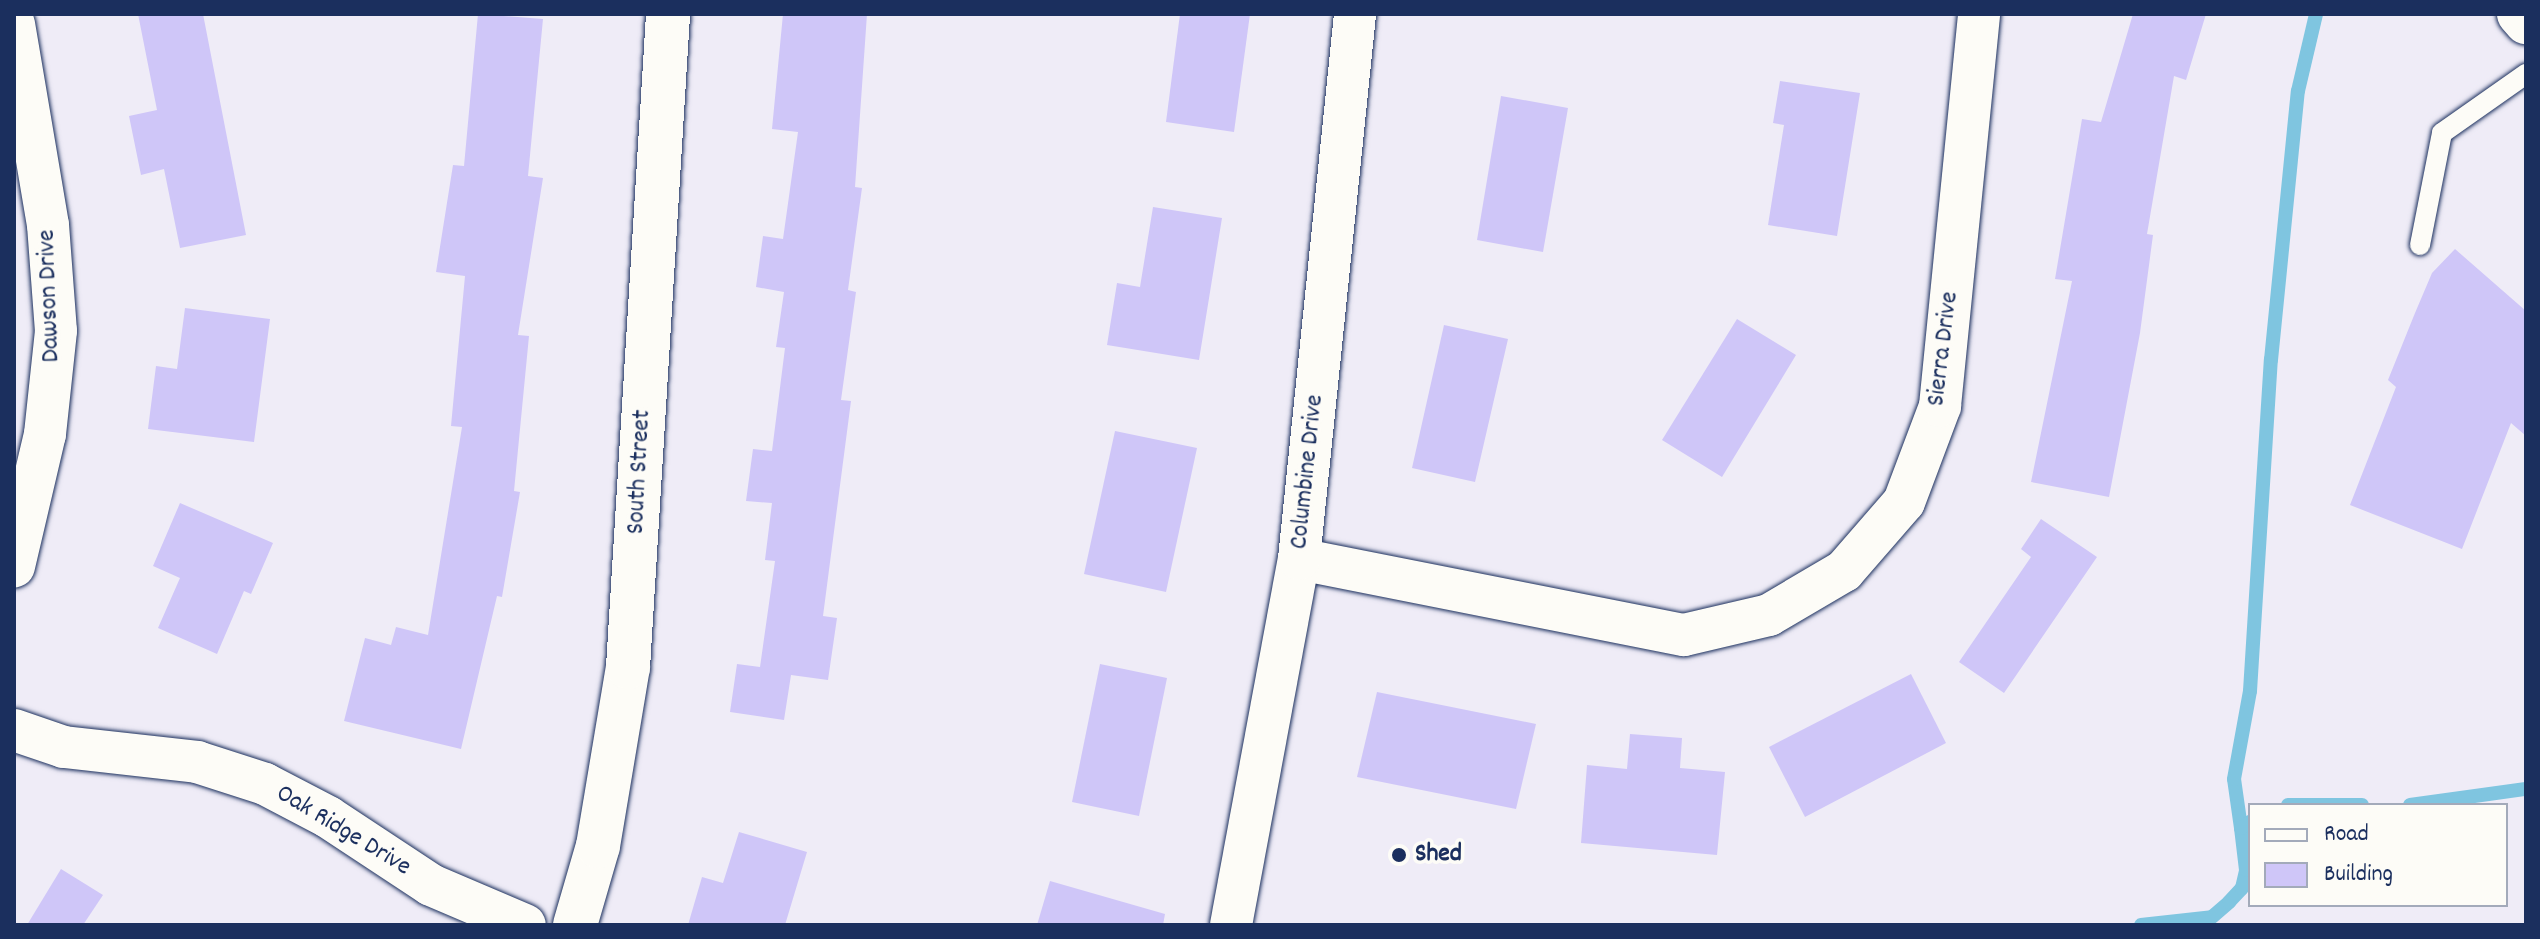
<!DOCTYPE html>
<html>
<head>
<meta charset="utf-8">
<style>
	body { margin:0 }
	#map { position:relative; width:2540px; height:939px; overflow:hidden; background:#efecf7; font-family:Dekko,sans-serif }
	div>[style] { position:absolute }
	.stream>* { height:14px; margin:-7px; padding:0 7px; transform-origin:7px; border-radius:7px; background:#7fc5e0 }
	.building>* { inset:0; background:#cfc6f8 }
	.roads { filter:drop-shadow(0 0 2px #1b2f5e) drop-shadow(0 0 2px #1b2f5e) }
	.lane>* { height:20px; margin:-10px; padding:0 10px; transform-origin:10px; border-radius:10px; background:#fdfcf7 }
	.street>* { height:42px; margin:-21px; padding:0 21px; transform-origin:21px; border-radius:21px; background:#fdfcf7 }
	.secondary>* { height:44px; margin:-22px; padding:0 22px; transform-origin:22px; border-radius:22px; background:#fdfcf7 }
	.dots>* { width:22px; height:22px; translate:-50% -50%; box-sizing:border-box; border:4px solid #fdfcf7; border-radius:50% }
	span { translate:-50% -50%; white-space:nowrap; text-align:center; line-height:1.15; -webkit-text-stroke:7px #fdfcf7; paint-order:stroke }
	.street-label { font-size:26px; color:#1b2f5e }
	.poi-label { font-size:26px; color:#1b2f5e; font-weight:700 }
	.left { translate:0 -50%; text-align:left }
	.frame { position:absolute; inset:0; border:16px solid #1b2f5e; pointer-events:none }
	.legend { position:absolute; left:2248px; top:803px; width:260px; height:104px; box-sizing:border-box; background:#fdfcf7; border:2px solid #a3aaba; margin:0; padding:10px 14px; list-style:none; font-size:24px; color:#1b2f5e }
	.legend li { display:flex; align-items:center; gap:16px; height:40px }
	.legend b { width:40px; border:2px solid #a3aaba }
</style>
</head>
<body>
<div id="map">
	<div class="stream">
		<div style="left:2288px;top:805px;width:74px"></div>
		<div style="left:2410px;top:805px;width:117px;rotate:-7.9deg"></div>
		<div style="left:2241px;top:828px;width:49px;rotate:-98.1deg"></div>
		<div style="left:2234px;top:779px;width:89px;rotate:-79.7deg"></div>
		<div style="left:2250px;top:691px;width:332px;rotate:-86.4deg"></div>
		<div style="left:2271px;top:360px;width:270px;rotate:-84.3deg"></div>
		<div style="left:2298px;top:91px;width:79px;rotate:-76.8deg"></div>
		<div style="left:2141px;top:925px;width:71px;rotate:-6.4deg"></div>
		<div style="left:2212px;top:917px;width:23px;rotate:-41deg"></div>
		<div style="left:2229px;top:902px;width:19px;rotate:-47deg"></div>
		<div style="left:2242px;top:888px;width:18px;rotate:-77deg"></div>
		<div style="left:2246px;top:870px;width:42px;rotate:-96.8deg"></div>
		<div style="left:2241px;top:828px;width:11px;rotate:-34deg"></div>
	</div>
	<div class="building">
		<div style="clip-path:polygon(138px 14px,203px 14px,246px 235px,180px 248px,164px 169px,141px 175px,129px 116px,157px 110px)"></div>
		<div style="clip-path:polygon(478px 14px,543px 19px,528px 176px,543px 178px,518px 335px,529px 336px,514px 491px,520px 492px,502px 597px,497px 596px,461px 749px,344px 721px,365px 638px,391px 645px,396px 627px,428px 635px,462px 427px,451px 426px,465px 276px,436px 272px,453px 165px,464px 166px)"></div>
		<div style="clip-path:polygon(783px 14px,867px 14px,855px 187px,862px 188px,848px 290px,856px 292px,841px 400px,851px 401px,823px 616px,837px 618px,828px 680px,791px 675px,784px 720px,730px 712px,737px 664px,760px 667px,775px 561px,765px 560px,772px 503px,746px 501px,753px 449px,772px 451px,785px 348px,776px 347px,784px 292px,756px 287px,763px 236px,783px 239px,798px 132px,772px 129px)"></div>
		<div style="clip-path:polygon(1180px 14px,1250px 14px,1234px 132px,1166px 122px)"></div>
		<div style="clip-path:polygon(2133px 14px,2206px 14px,2186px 80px,2174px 76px,2147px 234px,2153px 235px,2140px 333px,2109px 497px,2031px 482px,2072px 281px,2055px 279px,2082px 119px,2101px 122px)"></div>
		<div style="clip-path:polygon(1780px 81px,1860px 93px,1837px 236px,1768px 225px,1784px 125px,1773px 123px)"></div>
		<div style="clip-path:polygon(1501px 96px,1568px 108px,1543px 252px,1477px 240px)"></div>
		<div style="clip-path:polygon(1153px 207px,1222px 218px,1199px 360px,1107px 345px,1117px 283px,1140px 287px)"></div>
		<div style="clip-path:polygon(2455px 249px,2526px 311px,2526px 436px,2511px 423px,2462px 549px,2350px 505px,2396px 387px,2388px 380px,2415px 313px,2432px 273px)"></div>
		<div style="clip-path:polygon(185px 308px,270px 319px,254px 442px,148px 429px,156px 366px,177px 369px)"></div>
		<div style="clip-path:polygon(1737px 319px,1796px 355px,1722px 477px,1662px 440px)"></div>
		<div style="clip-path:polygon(1444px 325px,1508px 339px,1475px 482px,1412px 468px)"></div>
		<div style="clip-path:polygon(1115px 431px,1197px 448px,1166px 592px,1084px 574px)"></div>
		<div style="clip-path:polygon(180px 503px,273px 543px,251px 594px,244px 591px,217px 654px,158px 628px,180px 578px,153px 566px)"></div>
		<div style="clip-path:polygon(2041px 519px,2097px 557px,2004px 693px,1959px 662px,2031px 557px,2021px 549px)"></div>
		<div style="clip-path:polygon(1100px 664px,1167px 678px,1139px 816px,1072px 802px)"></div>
		<div style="clip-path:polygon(1911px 674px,1946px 743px,1805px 817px,1769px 747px)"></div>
		<div style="clip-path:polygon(1377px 692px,1536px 724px,1516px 809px,1357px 777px)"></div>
		<div style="clip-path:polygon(1630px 734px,1682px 738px,1680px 768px,1725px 772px,1717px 855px,1581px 843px,1587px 765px,1627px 769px)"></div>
		<div style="clip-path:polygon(739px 832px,807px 852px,785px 925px,688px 925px,702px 877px,723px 883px)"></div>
		<div style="clip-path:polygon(61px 869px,103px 895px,83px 925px,27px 925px)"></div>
		<div style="clip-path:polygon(1050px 881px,1165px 914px,1163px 925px,1037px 925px)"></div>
	</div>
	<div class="roads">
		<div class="lane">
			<div style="left:2420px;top:245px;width:114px;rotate:-78.9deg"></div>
			<div style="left:2442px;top:133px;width:103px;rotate:-35.1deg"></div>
		</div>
		<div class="street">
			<div style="left:14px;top:24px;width:204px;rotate:80.4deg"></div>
			<div style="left:48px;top:225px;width:106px;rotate:85.7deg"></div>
			<div style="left:56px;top:331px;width:104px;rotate:96.1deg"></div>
			<div style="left:45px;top:434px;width:136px;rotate:103.2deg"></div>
			<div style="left:1299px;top:559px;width:392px;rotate:11.2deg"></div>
			<div style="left:1684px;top:635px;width:87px;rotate:-13.2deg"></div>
			<div style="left:1769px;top:615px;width:87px;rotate:-30.4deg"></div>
			<div style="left:1844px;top:571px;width:91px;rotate:-49deg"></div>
			<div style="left:1904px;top:502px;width:103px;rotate:-69.4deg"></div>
			<div style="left:1940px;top:406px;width:394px;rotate:-84.3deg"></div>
			<div style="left:14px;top:730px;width:53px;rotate:18.8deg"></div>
			<div style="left:64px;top:747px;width:134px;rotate:6.4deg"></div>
			<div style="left:197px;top:762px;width:71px;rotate:17.9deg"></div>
			<div style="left:265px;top:784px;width:71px;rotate:27.6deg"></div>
			<div style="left:328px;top:817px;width:123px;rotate:33.4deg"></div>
			<div style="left:431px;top:885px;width:102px;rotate:23.1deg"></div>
			<div style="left:1231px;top:925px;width:372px;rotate:-79.5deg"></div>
			<div style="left:1299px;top:559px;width:548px;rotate:-84.13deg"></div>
		</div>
		<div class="secondary">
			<div style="left:2519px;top:14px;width:11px;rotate:49deg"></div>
			<div style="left:575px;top:925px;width:82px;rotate:-73.8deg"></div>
			<div style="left:598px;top:846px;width:181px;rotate:-80.5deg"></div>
			<div style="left:628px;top:667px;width:654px;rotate:-86.49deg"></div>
		</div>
	</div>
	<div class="dots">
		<div style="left:1399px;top:855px;background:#1b2f5e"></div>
	</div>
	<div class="street-label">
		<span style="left:50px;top:296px;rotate:-92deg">Dawson Drive</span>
		<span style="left:1944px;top:349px;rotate:-83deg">Sierra Drive</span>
		<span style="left:640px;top:472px;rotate:-87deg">South Street</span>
		<span style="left:1308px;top:472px;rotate:-84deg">Columbine Drive</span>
		<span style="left:343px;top:831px;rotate:31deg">Oak Ridge Drive</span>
	</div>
	<div class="poi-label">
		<span class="left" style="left:1415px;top:855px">Shed</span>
	</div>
	<div class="frame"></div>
	<ul class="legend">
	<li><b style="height:10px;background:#fdfcf7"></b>Road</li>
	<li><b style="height:22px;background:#cfc6f8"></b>Building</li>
	</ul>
</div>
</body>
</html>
